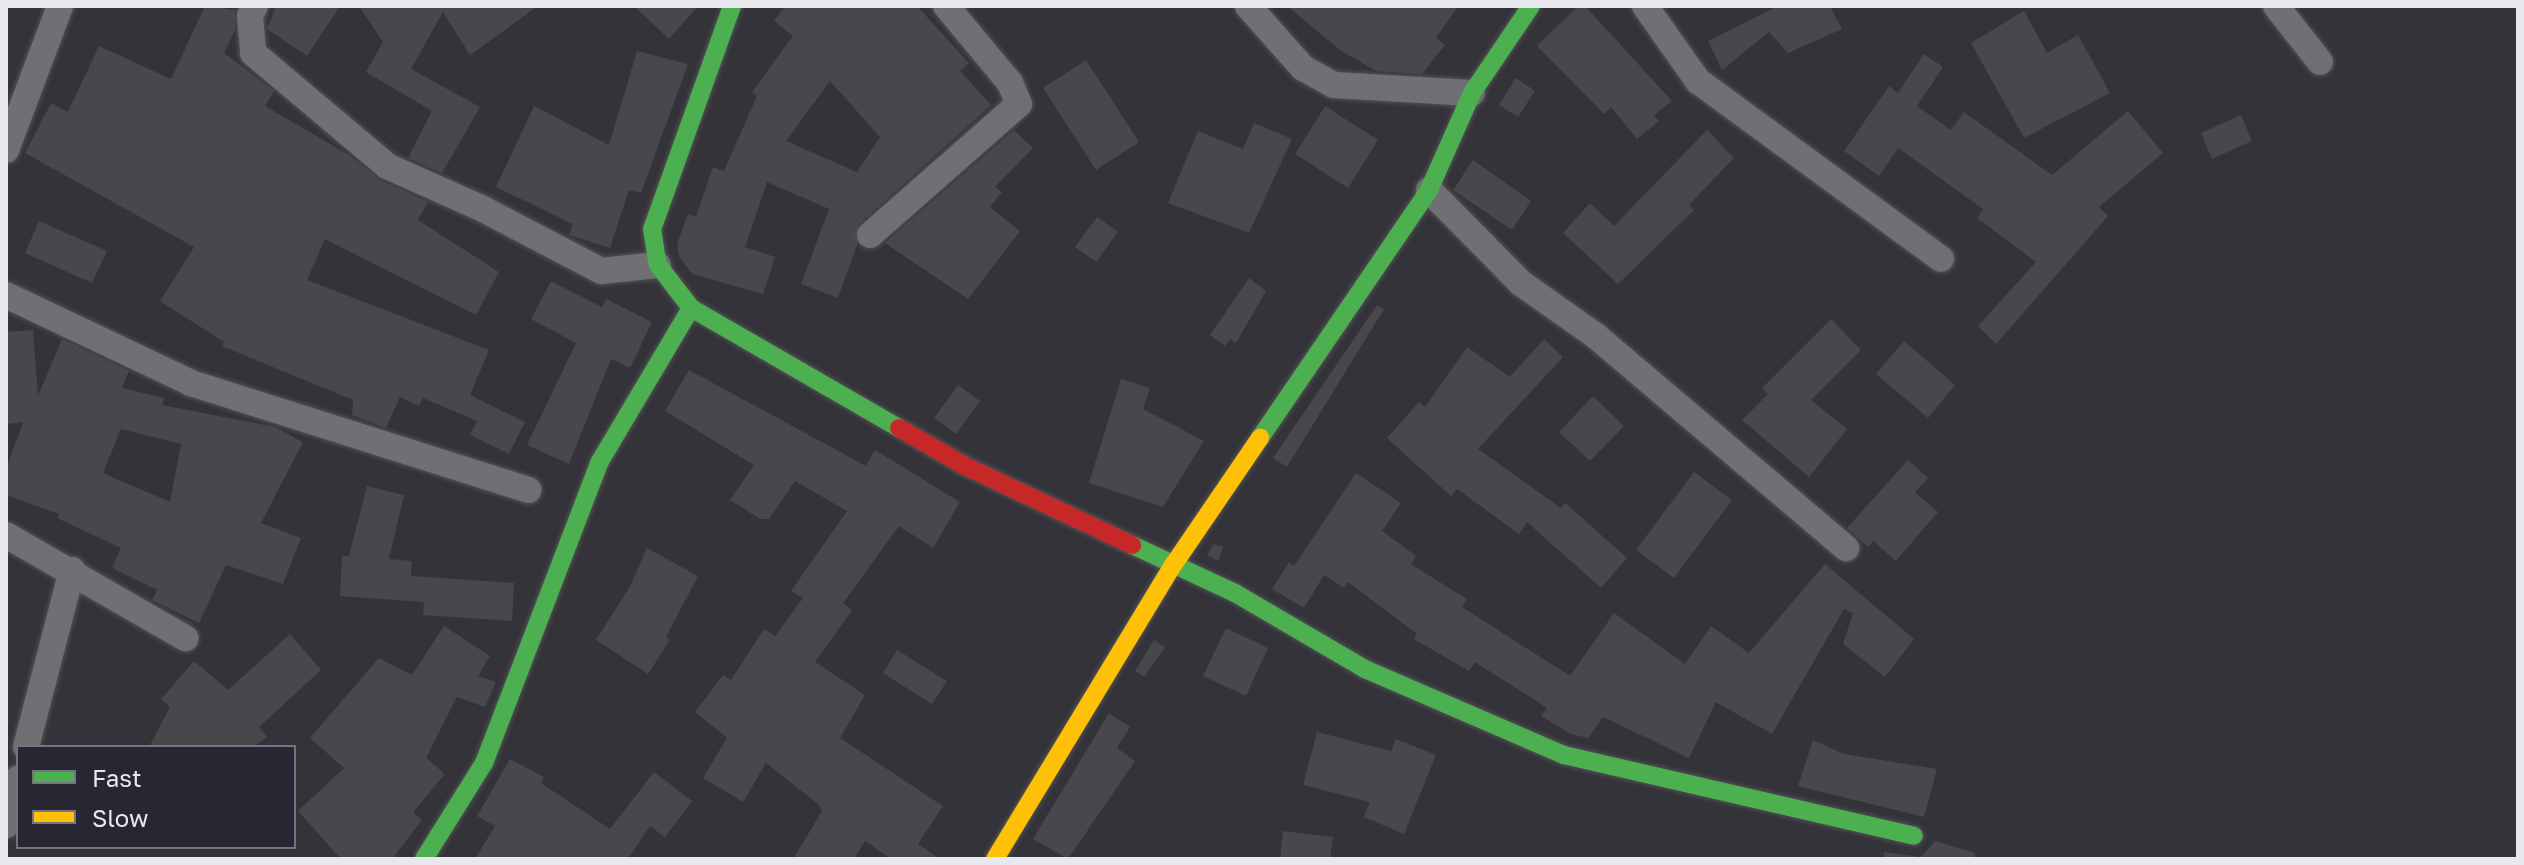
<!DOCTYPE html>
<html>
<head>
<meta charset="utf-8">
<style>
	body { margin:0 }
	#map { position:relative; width:2524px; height:865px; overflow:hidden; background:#343339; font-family:"Golos Text",sans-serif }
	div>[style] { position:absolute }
	.building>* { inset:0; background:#48474c }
	.roads { filter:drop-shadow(0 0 2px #515156) drop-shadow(0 0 2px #515156) }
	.street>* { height:26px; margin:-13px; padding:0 13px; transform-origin:13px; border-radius:13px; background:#707074 }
	.fast>* { height:18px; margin:-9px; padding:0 9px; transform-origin:9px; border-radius:9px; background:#4caf50 }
	.slow>* { height:18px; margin:-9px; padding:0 9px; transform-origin:9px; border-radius:9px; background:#ffc107 }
	.jam>* { height:18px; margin:-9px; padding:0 9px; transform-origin:9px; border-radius:9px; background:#c62828 }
	span { translate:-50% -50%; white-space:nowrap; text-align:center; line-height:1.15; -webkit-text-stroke:8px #282632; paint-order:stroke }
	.frame { position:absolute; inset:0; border:8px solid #e8e8ef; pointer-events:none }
	.legend { position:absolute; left:16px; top:745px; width:280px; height:104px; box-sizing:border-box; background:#282632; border:2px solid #75747e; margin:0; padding:10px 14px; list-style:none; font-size:24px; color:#e8e8ef }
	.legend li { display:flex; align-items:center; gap:16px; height:40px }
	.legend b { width:40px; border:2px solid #75747e }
</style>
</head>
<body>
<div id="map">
	<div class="building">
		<div style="clip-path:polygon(205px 6px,235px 10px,235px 30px,224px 53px,274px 91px,265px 106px,349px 155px,380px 180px,428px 202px,418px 220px,499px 272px,476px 315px,325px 239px,307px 280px,489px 350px,470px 395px,525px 422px,509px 454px,470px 435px,477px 421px,423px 398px,419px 406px,400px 397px,386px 428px,352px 415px,353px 400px,222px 346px,224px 342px,160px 301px,194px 247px,25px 153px,51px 103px,68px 112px,99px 46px,171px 79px)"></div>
		<div style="clip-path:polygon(276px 6px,340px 6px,307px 56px,267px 29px)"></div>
		<div style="clip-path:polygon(359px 6px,538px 6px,470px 55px,443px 12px,411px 69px,480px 107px,442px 173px,408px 158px,432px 111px,366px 72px,383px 42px)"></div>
		<div style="clip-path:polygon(634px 6px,698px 6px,669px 39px)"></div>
		<div style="clip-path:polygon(evenodd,785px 6px,917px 6px,969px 63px,960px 71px,991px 105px,859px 224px,857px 245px,838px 298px,801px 284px,829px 209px,767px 182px,745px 247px,775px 257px,763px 294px,692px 274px,679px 256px,677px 244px,688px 214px,696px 217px,713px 167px,724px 171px,757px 96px,752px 92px,793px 36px,774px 21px,785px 6px,830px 81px,880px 137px,857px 172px,786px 141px,830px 81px)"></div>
		<div style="clip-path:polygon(1287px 6px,1458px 6px,1436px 38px,1445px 45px,1422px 74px,1376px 71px,1340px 50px)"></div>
		<div style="clip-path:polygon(1578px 6px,1585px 6px,1672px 101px,1654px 115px,1659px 121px,1637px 139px,1611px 107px,1604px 114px,1537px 46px)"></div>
		<div style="clip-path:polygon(1778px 6px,1830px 6px,1842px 29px,1788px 53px,1769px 32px,1722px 70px,1708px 41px)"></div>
		<div style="clip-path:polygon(2024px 11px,2047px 53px,2078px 35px,2110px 93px,2024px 138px,1971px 43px)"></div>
		<div style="clip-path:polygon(637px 51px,688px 64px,641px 193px,629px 190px,610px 248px,569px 235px,573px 224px,496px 187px,534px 106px,609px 145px)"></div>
		<div style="clip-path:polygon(1924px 54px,1943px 67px,1917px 106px,1951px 130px,1964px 112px,2052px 175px,2128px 111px,2163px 153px,2099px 207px,2108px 216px,1996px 344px,1978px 326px,2036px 262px,1977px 218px,1983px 209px,1898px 148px,1879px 176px,1844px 151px,1889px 86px,1898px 93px)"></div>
		<div style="clip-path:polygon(1086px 60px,1139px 142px,1096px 170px,1043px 88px)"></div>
		<div style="clip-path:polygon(1516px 78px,1535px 91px,1518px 117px,1499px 105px)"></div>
		<div style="clip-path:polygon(1325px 106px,1378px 140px,1348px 188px,1295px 154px)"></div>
		<div style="clip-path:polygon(2241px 115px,2252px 141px,2212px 159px,2201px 133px)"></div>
		<div style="clip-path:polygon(1254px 123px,1292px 139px,1249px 233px,1168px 203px,1198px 131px,1243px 149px)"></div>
		<div style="clip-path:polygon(1014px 130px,1033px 148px,995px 187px,1002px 192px,990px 207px,1020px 231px,968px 299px,885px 243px)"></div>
		<div style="clip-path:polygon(1707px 130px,1734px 158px,1689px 205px,1694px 210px,1618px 284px,1563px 233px,1590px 203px,1614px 226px)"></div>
		<div style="clip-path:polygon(1473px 160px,1531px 201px,1512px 230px,1453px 190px)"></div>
		<div style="clip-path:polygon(1097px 217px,1118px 232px,1096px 262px,1075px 247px)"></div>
		<div style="clip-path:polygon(39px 221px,107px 251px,92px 283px,25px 253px)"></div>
		<div style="clip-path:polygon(1249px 278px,1266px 291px,1236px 343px,1230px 339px,1225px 346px,1210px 335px)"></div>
		<div style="clip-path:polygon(551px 281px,602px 307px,606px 299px,652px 322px,630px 368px,611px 359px,569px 464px,527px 445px,576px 343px,531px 319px)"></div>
		<div style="clip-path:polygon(1377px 305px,1384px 309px,1287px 467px,1273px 458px)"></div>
		<div style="clip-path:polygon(1831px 319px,1861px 350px,1811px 400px,1847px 429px,1809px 477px,1742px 420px,1768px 394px,1762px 388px)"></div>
		<div style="clip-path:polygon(evenodd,33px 330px,38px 396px,62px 339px,129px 371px,122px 388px,164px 398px,162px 405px,275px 427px,303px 442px,261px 523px,301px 538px,283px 584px,226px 565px,199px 623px,152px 600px,157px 590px,112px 568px,121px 548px,57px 518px,59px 514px,6px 495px,6px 469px,23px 422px,6px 424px,6px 332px,33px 330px,121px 429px,181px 444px,170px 502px,103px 473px,121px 429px)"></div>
		<div style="clip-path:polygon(1544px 339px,1563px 357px,1478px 449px,1561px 508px,1565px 503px,1627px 558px,1601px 588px,1527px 522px,1519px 534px,1457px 489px,1451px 496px,1387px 438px,1419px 402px,1425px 407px,1467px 347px,1510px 377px)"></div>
		<div style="clip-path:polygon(1904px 341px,1955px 385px,1928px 418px,1876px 374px)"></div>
		<div style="clip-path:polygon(689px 370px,866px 466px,875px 450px,960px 502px,933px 548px,899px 526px,843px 603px,852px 610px,815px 662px,865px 695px,840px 738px,943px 806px,918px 844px,940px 859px,891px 859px,865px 841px,854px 859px,793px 859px,822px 811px,819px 805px,766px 763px,743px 802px,703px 778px,727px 738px,695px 712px,723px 675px,731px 680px,764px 629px,775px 636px,803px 598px,791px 591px,847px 511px,795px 481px,769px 519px,760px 519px,730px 500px,754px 465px,665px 411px)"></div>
		<div style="clip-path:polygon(1121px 379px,1150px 388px,1143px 409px,1204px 441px,1163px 507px,1089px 483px)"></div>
		<div style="clip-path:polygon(958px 385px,980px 401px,956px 434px,934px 418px)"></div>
		<div style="clip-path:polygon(1593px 396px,1624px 426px,1590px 461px,1559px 432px)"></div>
		<div style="clip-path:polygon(1908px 460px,1928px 478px,1915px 492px,1938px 512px,1896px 561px,1873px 541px,1868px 547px,1847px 528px)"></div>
		<div style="clip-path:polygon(1694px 472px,1732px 500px,1674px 578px,1636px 550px)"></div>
		<div style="clip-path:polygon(1356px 473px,1401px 503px,1382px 531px,1416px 556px,1411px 564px,1467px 599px,1462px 607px,1570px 676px,1614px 613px,1685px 664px,1711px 626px,1749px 653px,1825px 564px,1914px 639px,1885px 677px,1843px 644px,1853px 613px,1844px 609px,1772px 734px,1716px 702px,1689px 758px,1603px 717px,1588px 738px,1571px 734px,1541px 716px,1547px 708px,1475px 662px,1469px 671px,1414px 639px,1417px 634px,1348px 582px,1344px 588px,1324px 575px,1304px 608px,1272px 589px,1289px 562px,1294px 566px)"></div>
		<div style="clip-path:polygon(367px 486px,404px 495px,389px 559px,412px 561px,411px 576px,514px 583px,512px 621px,423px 615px,424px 602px,340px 596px,342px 556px,349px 556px)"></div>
		<div style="clip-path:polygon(1214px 544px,1223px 547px,1218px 561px,1207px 555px)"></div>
		<div style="clip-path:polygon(647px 548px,698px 576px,666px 637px,670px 640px,648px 674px,596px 640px,630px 586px)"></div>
		<div style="clip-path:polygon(444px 626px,490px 656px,478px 676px,496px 682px,485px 707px,457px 697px,426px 758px,445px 774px,413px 812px,422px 820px,392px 859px,341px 859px,298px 811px,344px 768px,310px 738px,379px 658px,412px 675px)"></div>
		<div style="clip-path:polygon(1226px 628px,1268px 648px,1246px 696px,1203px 676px)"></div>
		<div style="clip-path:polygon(290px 634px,321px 670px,259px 727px,267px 737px,254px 747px,149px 747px,170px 707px,161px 699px,194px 661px,228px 690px)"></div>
		<div style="clip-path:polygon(1154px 640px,1165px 647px,1144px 677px,1135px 671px)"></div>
		<div style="clip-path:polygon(897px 650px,947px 681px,932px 704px,883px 673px)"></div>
		<div style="clip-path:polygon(1109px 713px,1130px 727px,1117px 748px,1135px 761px,1068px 859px,1033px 839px)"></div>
		<div style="clip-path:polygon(1317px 732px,1391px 751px,1396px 739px,1436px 755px,1404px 834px,1364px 817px,1370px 802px,1303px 785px)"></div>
		<div style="clip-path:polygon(1813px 740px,1844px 754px,1937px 769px,1924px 817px,1798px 786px)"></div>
		<div style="clip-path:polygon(510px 759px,544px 777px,541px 783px,610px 829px,654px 772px,692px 801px,665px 837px,650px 826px,628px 859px,475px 859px,495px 826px,477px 816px)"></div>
		<div style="clip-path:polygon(1283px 831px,1333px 837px,1330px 859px,1280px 859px)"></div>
		<div style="clip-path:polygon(1935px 841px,1975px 853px,1974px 859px,1883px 859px,1884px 852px,1921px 857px)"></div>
	</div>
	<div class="roads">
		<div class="street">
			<div style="left:255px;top:6px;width:11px;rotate:117deg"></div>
			<div style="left:250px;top:16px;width:37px;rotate:85deg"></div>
			<div style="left:253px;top:53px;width:175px;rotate:40.1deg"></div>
			<div style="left:387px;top:166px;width:105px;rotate:24.1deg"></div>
			<div style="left:483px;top:209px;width:133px;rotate:27.7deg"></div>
			<div style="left:601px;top:271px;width:57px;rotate:-6deg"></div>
			<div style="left:1248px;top:6px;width:83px;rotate:48.4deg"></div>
			<div style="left:1303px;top:68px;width:35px;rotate:29deg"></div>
			<div style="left:1334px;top:85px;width:138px;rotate:3.3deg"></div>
			<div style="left:1645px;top:6px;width:92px;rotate:54.8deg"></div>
			<div style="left:1698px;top:81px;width:301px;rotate:36.2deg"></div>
			<div style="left:2276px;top:6px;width:71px;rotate:51.8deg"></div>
			<div style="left:6px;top:150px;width:154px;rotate:-69.4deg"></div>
			<div style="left:1429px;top:190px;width:131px;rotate:45.3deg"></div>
			<div style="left:1521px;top:283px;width:92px;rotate:35.2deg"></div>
			<div style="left:1596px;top:336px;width:328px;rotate:40.3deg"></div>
			<div style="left:870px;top:235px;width:198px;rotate:-41.3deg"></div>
			<div style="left:1019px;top:104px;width:23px;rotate:-113deg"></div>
			<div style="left:1010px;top:83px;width:100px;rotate:-129.7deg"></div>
			<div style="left:6px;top:295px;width:205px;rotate:25.4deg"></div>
			<div style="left:191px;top:383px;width:354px;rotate:17.6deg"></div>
			<div style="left:6px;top:535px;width:207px;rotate:29.9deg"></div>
			<div style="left:26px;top:747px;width:183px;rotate:-75.4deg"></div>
			<div style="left:6px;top:825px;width:48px;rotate:-75.4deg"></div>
		</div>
		<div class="fast">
			<div style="left:732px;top:6px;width:237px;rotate:109.7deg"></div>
			<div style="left:652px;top:229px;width:36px;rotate:81deg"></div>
			<div style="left:658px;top:265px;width:54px;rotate:52.5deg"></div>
			<div style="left:691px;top:308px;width:240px;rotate:30deg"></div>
			<div style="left:1260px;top:438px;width:300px;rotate:-55.7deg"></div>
			<div style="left:1429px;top:190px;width:106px;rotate:-66.1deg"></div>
			<div style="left:1472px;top:93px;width:105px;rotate:-55.9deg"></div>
			<div style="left:1132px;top:545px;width:114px;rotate:25deg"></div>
			<div style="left:1235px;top:593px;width:151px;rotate:30.3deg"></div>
			<div style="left:1365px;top:669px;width:217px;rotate:23.4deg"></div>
			<div style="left:1564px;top:755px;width:359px;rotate:13deg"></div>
			<div style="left:424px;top:859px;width:113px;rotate:-58deg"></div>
			<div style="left:484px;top:763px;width:321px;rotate:-69deg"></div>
			<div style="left:599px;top:463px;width:180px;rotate:-59.3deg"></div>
		</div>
		<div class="slow">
			<div style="left:995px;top:859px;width:345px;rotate:-58.8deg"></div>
			<div style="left:1174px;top:564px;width:153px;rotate:-55.7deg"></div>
		</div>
		<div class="jam">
			<div style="left:899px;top:428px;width:76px;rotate:29.9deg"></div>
			<div style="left:965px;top:466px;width:185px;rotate:25.3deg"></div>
		</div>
	</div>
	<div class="frame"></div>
	<ul class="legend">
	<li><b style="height:10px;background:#4caf50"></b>Fast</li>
	<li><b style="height:10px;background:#ffc107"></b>Slow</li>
	</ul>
</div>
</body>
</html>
